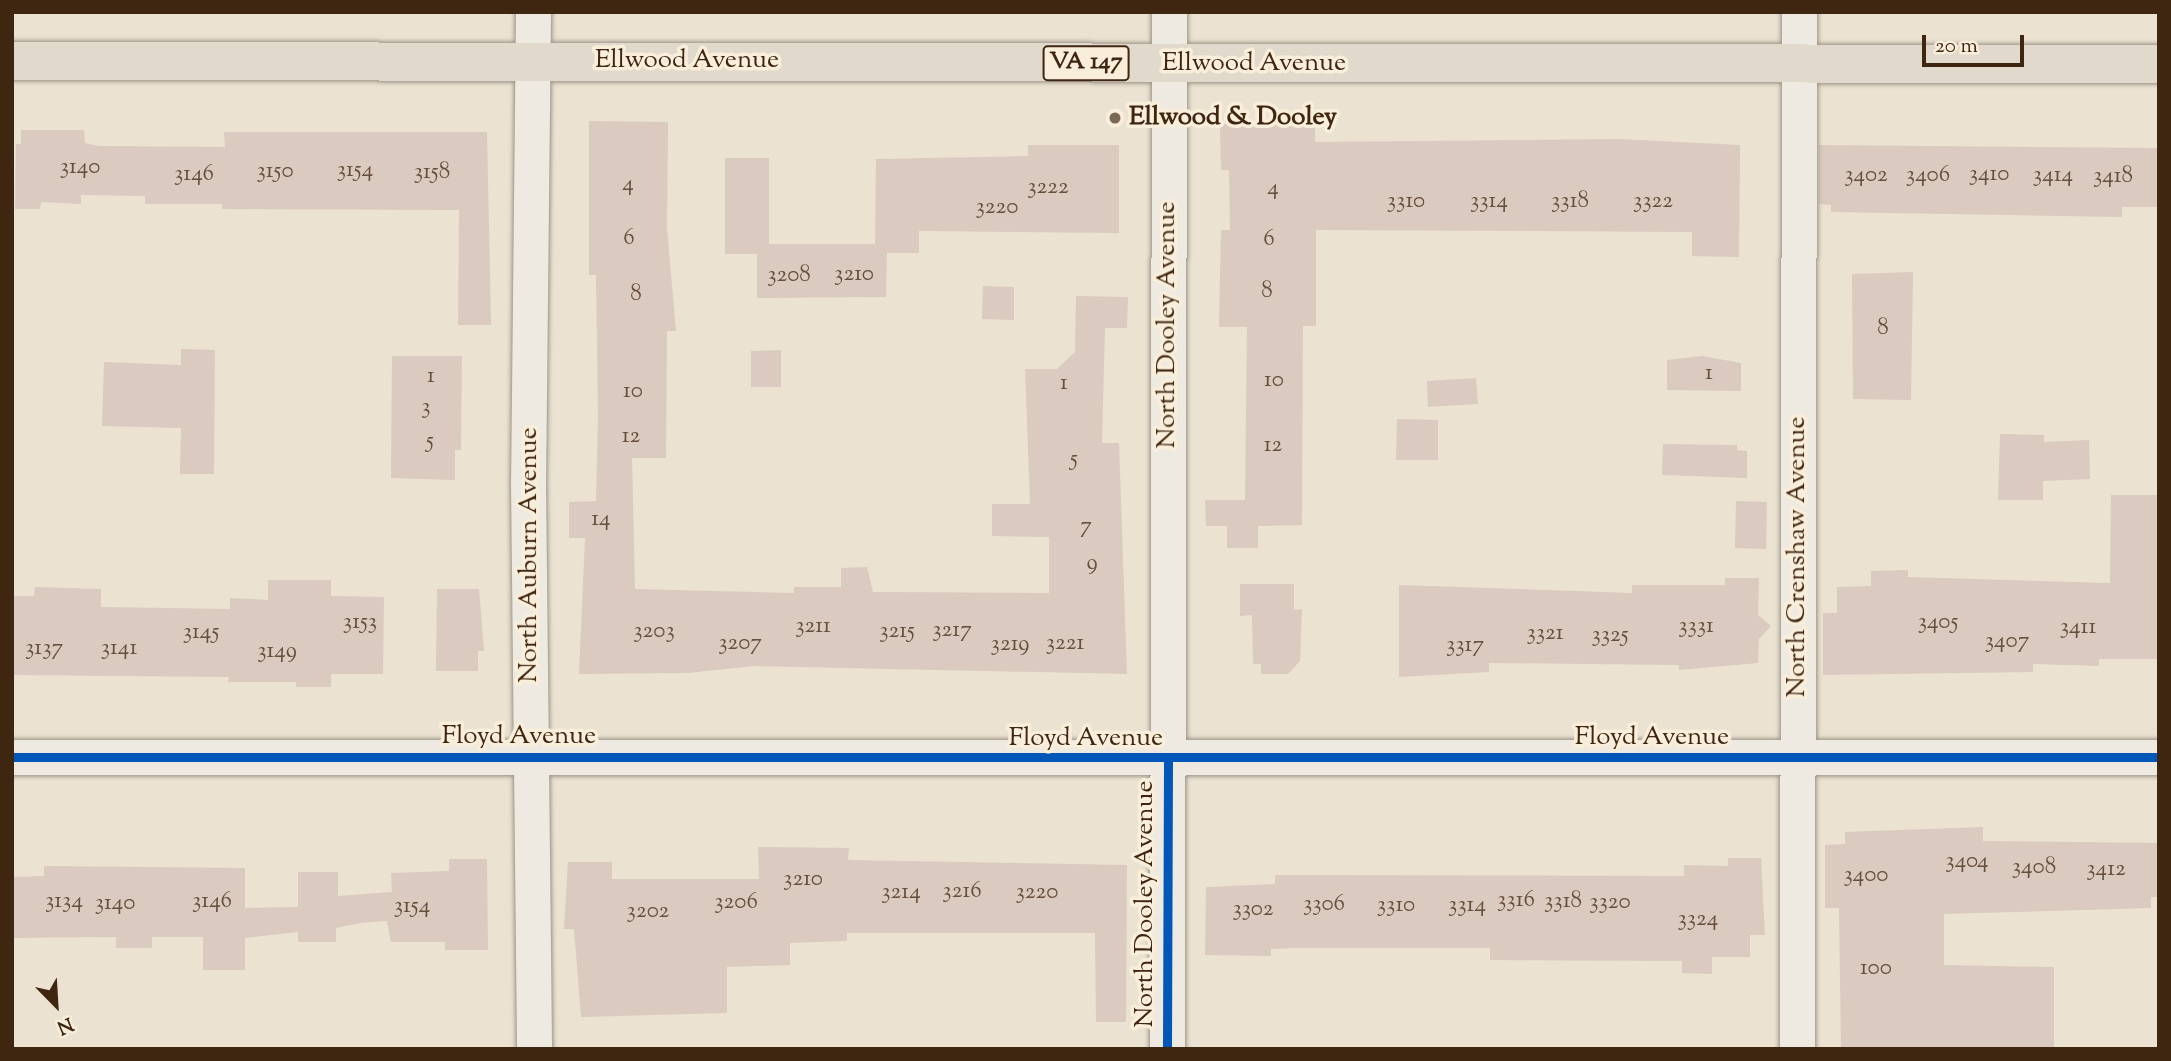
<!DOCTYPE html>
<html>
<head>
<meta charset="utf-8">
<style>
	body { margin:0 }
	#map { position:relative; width:2171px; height:1061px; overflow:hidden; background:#ebe2d1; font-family:"Sorts Mill Goudy",serif }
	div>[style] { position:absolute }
	.building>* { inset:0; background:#dacabf }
	.roads { filter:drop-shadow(0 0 2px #9d9588) drop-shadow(0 0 2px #9d9588) }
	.street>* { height:35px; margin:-17.5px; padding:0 17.5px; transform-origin:17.5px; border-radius:17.5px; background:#eeeae1 }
	.primary>* { height:38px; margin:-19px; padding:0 19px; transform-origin:19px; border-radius:19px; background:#e1d9cc }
	.cycleway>* { height:9px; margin:-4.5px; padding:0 4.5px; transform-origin:4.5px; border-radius:4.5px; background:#0057b8 }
	.dots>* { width:19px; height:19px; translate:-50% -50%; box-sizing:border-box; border:4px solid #f9eeda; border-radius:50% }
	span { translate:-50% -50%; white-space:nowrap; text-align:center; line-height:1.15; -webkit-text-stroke:7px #f9eeda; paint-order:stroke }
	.number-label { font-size:23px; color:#664f3c }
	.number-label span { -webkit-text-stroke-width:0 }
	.shield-label span { padding:2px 5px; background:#f9eeda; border:2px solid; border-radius:5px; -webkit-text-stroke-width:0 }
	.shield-label { font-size:24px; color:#3f2611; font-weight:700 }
	.street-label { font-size:26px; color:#3f2611 }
	.poi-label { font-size:26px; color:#3f2611; font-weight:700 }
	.left { translate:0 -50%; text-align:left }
	.frame { position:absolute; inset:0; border:14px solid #3f2611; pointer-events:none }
	.north { position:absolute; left:21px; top:970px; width:70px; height:70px; -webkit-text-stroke:5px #f9eeda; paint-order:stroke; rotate:156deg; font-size:19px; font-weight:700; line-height:28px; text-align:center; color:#3f2611 }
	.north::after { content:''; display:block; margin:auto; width:24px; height:32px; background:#3f2611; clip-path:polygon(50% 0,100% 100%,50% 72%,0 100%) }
	.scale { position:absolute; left:1922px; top:35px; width:102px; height:32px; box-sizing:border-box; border:4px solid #3f2611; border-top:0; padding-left:9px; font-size:21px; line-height:24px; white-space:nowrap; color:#3f2611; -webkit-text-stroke:5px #f9eeda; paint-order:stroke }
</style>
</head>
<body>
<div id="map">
	<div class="building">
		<div style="clip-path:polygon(589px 121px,668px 122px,667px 228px,676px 331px,667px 331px,666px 458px,632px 458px,635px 589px,794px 593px,794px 587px,841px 587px,841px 568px,867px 567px,873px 592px,1049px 593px,1049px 537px,992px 536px,992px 504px,1030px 504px,1025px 369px,1057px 369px,1075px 352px,1076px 296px,1128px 297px,1127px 328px,1105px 328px,1102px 443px,1119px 443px,1127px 674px,755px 666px,687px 673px,579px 674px,585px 538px,569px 538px,569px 502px,596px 501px,598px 416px,596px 275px,589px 275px)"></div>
		<div style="clip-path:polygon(1220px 124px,1315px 124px,1315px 142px,1618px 139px,1740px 145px,1739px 257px,1692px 256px,1692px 232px,1316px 230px,1316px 326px,1303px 326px,1302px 525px,1258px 526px,1258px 548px,1227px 548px,1227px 526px,1206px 526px,1205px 500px,1245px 500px,1247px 327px,1219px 327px,1221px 230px,1230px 230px,1229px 170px,1221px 170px)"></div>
		<div style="clip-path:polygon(21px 130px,84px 130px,85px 143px,99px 146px,225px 147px,224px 132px,487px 132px,491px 325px,458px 325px,459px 210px,222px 209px,222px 204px,145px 204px,145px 196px,81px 195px,81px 204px,41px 202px,40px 209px,15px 209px,16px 144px,21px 144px)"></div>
		<div style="clip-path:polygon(1028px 145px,1119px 145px,1119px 233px,919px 231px,919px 253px,887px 253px,886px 297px,757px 298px,757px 254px,725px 254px,725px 158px,769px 158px,769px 244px,875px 244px,876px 159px,1028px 156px)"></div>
		<div style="clip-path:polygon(1819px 145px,2159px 148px,2159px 207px,2122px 207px,2122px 217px,1831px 212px,1831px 205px,1819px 204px)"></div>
		<div style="clip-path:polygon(1913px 272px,1911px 400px,1853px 399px,1852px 274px)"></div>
		<div style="clip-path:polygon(983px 286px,1014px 287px,1014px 320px,982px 319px)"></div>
		<div style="clip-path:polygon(181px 349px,215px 350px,214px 474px,180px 474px,181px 428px,102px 426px,104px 362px,181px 365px)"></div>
		<div style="clip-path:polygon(781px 350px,781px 387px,751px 387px,751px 351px)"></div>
		<div style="clip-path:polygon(392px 356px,462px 356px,461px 450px,455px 450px,455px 480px,391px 478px)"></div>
		<div style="clip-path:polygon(1702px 356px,1741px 363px,1741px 391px,1667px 390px,1667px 360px)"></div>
		<div style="clip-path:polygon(1476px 378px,1478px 404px,1428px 407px,1427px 381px)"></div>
		<div style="clip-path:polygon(1397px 419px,1438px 420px,1438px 460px,1396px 460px)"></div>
		<div style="clip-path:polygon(2000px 434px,2044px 435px,2044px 442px,2089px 440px,2090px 479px,2043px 481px,2043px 500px,1998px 500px)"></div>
		<div style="clip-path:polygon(1663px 444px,1737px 445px,1737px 450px,1747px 451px,1747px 478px,1662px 475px)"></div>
		<div style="clip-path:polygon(2111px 495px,2159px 495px,2159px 659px,2099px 659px,2099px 666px,2033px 664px,2033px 672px,1823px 675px,1823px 613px,1837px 613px,1837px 587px,1871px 586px,1871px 571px,1908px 570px,1908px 577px,2110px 583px)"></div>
		<div style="clip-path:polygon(1736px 501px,1767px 502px,1766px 549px,1735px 548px)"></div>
		<div style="clip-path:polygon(1725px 578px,1759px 578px,1758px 615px,1771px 626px,1759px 639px,1758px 663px,1679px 670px,1679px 665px,1489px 663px,1489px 672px,1399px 677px,1399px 585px,1632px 593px,1632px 585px,1725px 585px)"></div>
		<div style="clip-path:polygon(268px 580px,331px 580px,331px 596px,384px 597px,383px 674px,331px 674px,331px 687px,296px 687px,296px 682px,228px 682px,229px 677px,12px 675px,12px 596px,34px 596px,35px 587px,101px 589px,101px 607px,230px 609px,230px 598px,268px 600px)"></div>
		<div style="clip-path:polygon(1240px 584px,1294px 584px,1294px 610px,1302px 609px,1300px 661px,1288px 674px,1261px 674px,1261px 664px,1253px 664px,1252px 615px,1240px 616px)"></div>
		<div style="clip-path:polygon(437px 589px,479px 589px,484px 651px,478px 651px,478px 671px,436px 671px)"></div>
		<div style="clip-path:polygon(1983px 827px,1983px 841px,2159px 843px,2159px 897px,2151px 897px,2151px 908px,1944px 914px,1944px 965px,2054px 967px,2054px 1049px,1841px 1049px,1839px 908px,1825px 908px,1825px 845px,1845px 844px,1845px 832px)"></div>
		<div style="clip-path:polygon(758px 847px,849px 848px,848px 860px,1127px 865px,1126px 1022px,1096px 1022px,1095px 933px,847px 933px,847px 941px,790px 943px,790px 965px,727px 967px,727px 1013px,581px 1017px,574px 929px,564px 929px,568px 862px,612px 862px,612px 879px,759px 879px)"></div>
		<div style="clip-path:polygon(1728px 858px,1761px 858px,1765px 935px,1750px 935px,1750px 957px,1712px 957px,1712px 974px,1682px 973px,1682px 961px,1490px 960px,1490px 948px,1294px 948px,1271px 949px,1271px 956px,1205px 955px,1206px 887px,1275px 884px,1275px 875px,1684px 876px,1684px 865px,1728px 866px)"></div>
		<div style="clip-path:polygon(449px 859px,487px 859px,488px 950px,445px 950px,445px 942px,391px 942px,387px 921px,360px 923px,336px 928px,336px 942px,298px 942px,298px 932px,245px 938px,245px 970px,203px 970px,203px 937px,152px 937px,152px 948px,116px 948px,116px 937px,12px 938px,12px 877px,44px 876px,44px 866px,245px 868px,245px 908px,298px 907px,298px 872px,338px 872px,338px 896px,392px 892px,391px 873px,449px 871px)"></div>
	</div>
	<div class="roads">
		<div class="street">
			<div style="left:533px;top:12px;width:469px;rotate:90.6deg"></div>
			<div style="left:528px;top:481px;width:568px;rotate:89.39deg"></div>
			<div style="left:12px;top:757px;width:2147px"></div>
			<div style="left:1167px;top:1049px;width:1037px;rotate:-89.89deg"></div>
			<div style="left:1797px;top:1049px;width:1037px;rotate:-89.89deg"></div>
		</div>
		<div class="primary">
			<div style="left:12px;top:61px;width:2147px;rotate:0.08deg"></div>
		</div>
	</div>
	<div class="cycleway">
		<div style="left:12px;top:757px;width:2147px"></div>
		<div style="left:1167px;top:1049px;width:289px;rotate:-89.8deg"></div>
	</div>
	<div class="dots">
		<div style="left:1115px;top:118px;background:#7b6854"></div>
	</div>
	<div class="number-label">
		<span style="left:80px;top:168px">3140</span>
		<span style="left:355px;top:171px">3154</span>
		<span style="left:275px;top:172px">3150</span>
		<span style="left:432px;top:173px">3158</span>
		<span style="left:194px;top:175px">3146</span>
		<span style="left:1989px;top:175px">3410</span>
		<span style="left:1866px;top:176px">3402</span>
		<span style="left:1928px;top:176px">3406</span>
		<span style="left:2053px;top:176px">3414</span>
		<span style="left:2113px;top:177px">3418</span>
		<span style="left:628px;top:185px">4</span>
		<span style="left:1048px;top:188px">3222</span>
		<span style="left:1273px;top:189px">4</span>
		<span style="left:1406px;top:202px">3310</span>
		<span style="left:1489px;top:202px">3314</span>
		<span style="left:1570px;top:202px">3318</span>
		<span style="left:1653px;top:202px">3322</span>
		<span style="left:997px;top:208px">3220</span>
		<span style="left:629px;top:239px">6</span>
		<span style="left:1269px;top:240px">6</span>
		<span style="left:854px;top:275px">3210</span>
		<span style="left:789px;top:276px">3208</span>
		<span style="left:1267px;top:292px">8</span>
		<span style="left:636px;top:295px">8</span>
		<span style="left:1883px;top:329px">8</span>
		<span style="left:1709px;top:374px">1</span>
		<span style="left:431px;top:377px">1</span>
		<span style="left:1274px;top:381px">10</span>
		<span style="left:1064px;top:384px">1</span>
		<span style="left:633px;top:392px">10</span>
		<span style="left:426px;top:408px">3</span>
		<span style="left:631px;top:437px">12</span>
		<span style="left:430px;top:442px">5</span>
		<span style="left:1273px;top:446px">12</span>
		<span style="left:1074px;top:460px">5</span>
		<span style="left:601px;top:520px">14</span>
		<span style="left:1086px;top:527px">7</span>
		<span style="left:1092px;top:564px">9</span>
		<span style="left:360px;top:623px">3153</span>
		<span style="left:1938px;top:623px">3405</span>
		<span style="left:813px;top:627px">3211</span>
		<span style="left:1696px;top:627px">3331</span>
		<span style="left:2078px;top:628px">3411</span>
		<span style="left:952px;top:631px">3217</span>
		<span style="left:654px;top:632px">3203</span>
		<span style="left:897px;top:632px">3215</span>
		<span style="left:201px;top:633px">3145</span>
		<span style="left:1545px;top:634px">3321</span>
		<span style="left:1610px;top:636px">3325</span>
		<span style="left:2007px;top:642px">3407</span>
		<span style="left:740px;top:644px">3207</span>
		<span style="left:1065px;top:644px">3221</span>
		<span style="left:1010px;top:645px">3219</span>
		<span style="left:1465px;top:646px">3317</span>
		<span style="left:44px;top:649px">3137</span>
		<span style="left:119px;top:649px">3141</span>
		<span style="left:277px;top:652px">3149</span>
		<span style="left:1967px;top:862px">3404</span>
		<span style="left:2034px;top:868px">3408</span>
		<span style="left:2106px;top:870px">3412</span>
		<span style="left:1866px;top:876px">3400</span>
		<span style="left:803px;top:880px">3210</span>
		<span style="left:962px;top:892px">3216</span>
		<span style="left:901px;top:893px">3214</span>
		<span style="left:1037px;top:893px">3220</span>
		<span style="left:1516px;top:901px">3316</span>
		<span style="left:64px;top:902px">3134</span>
		<span style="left:212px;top:902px">3146</span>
		<span style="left:1563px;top:902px">3318</span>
		<span style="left:736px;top:903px">3206</span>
		<span style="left:1610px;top:903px">3320</span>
		<span style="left:115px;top:904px">3140</span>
		<span style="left:1324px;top:905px">3306</span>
		<span style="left:1396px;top:906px">3310</span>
		<span style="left:1467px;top:906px">3314</span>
		<span style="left:412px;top:907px">3154</span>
		<span style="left:1253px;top:910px">3302</span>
		<span style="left:648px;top:912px">3202</span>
		<span style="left:1698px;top:920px">3324</span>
		<span style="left:1876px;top:969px">100</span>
	</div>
	<div class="shield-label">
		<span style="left:1086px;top:63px">VA 147</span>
	</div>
	<div class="street-label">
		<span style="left:687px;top:61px">Ellwood Avenue</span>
		<span style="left:1254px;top:64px">Ellwood Avenue</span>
		<span style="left:1168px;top:325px;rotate:-90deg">North Dooley Avenue</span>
		<span style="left:530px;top:555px;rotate:-90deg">North Auburn Avenue</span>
		<span style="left:1798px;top:557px;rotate:-90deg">North Crenshaw Avenue</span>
		<span style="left:519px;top:737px">Floyd Avenue</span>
		<span style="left:1652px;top:738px">Floyd Avenue</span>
		<span style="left:1086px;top:739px">Floyd Avenue</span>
		<span style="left:1146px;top:904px;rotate:-90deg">North Dooley Avenue</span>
	</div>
	<div class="poi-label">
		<span class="left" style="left:1129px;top:118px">Ellwood &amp; Dooley</span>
	</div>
	<div class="frame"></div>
	<div class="north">N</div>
	<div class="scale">20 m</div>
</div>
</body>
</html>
